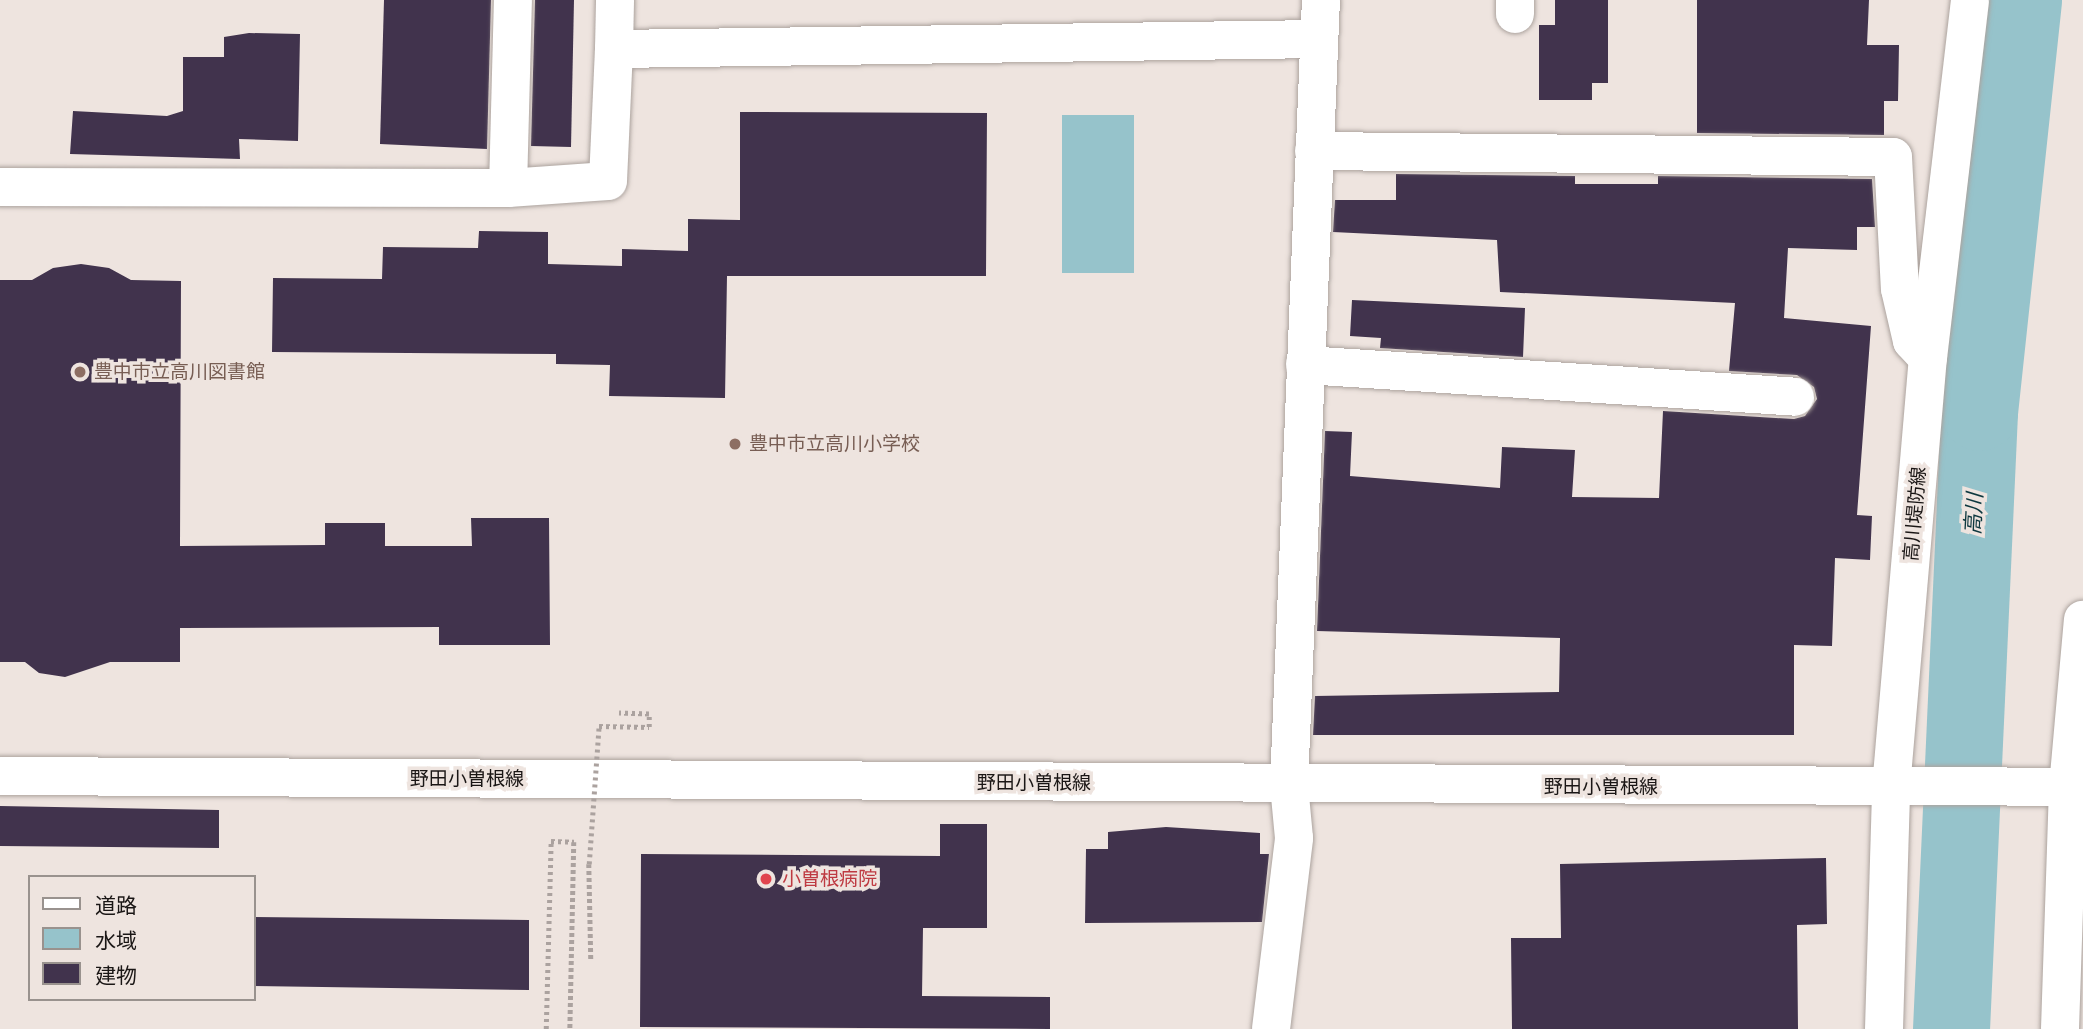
<!DOCTYPE html>
<html>
<head>
<meta charset="utf-8">
<style>
	body { margin:0 }
	#map { position:relative; width:2083px; height:1029px; overflow:hidden; background:#eee4df; font-family:Inter,"Noto Sans JP",sans-serif }
	div>[style] { position:absolute }
	.water>* { inset:0; background:#96c3cb }
	.river>* { height:77px; margin:-38.5px; padding:0 38.5px; transform-origin:38.5px; border-radius:38.5px; background:#96c3cb }
	.building>* { inset:0; background:#41334d }
	.path>* { height:4.5px; margin-top:-2.25px; transform-origin:0; background:repeating-linear-gradient(90deg,#aba29f 0 3.5px,transparent 0 7px) }
	.roads { filter:drop-shadow(0 0 2px #aca39e) drop-shadow(0 0 2px #aca39e) }
	.street>* { height:38px; margin:-19px; padding:0 19px; transform-origin:19px; border-radius:19px; background:#fff }
	.secondary>* { height:38px; margin:-19px; padding:0 19px; transform-origin:19px; border-radius:19px; background:#fff }
	.path-bridge>* { height:4.5px; margin-top:-2.25px; transform-origin:0; background:repeating-linear-gradient(90deg,#aba29f 0 3.5px,transparent 0 7px) }
	.dots>* { width:19px; height:19px; translate:-50% -50%; box-sizing:border-box; border:4px solid #eee4df; border-radius:50% }
	span { translate:-50% -50%; white-space:nowrap; text-align:center; line-height:1.15; -webkit-text-stroke:7px #eee4df; paint-order:stroke }
	.education-label { font-size:19px; color:#785e54 }
	.left { translate:0 -50%; text-align:left }
	.street-label { font-size:19px; color:#1a1615 }
	.health-label { font-size:19px; color:#be3a42 }
	.water-label { font-size:21px; color:#0c373e; font-style:italic }
	.legend { position:absolute; left:28px; top:875px; width:228px; height:126px; box-sizing:border-box; background:#eee4df; border:2px solid #99928e; margin:0; padding:9px 12px; list-style:none; font-size:21px; color:#1a1615 }
	.legend li { display:flex; align-items:center; gap:14px; height:35px }
	.legend b { width:35px; border:2px solid #99928e }
</style>
</head>
<body>
<div id="map">
	<div class="water">
		<div style="clip-path:polygon(1062px 115px,1134px 115px,1134px 273px,1062px 273px)"></div>
	</div>
	<div class="river">
		<div style="left:1951px;top:1029px;width:618px;rotate:-87.4deg"></div>
		<div style="left:1979px;top:412px;width:414px;rotate:-83.9deg"></div>
	</div>
	<div class="building">
		<div style="clip-path:polygon(384px 0,491px 0,487px 149px,380px 144px)"></div>
		<div style="clip-path:polygon(535px 0,574px 0,571px 147px,531px 146px)"></div>
		<div style="clip-path:polygon(1555px 0,1608px 0,1608px 83px,1592px 83px,1592px 100px,1539px 100px,1539px 25px,1555px 25px)"></div>
		<div style="clip-path:polygon(1697px 0,1869px 0,1867px 45px,1899px 45px,1898px 101px,1884px 101px,1884px 135px,1697px 133px)"></div>
		<div style="clip-path:polygon(249px 33px,300px 34px,298px 141px,239px 139px,240px 159px,70px 154px,73px 111px,167px 116px,183px 111px,183px 57px,224px 57px,224px 37px)"></div>
		<div style="clip-path:polygon(740px 112px,987px 113px,986px 276px,727px 276px,725px 398px,609px 396px,610px 365px,556px 364px,556px 354px,272px 352px,273px 278px,382px 279px,383px 247px,478px 248px,479px 231px,548px 232px,548px 264px,622px 266px,622px 249px,688px 251px,688px 219px,740px 220px)"></div>
		<div style="clip-path:polygon(1396px 174px,1575px 176px,1575px 184px,1658px 184px,1658px 176px,1872px 179px,1875px 227px,1857px 227px,1857px 250px,1788px 248px,1784px 318px,1871px 326px,1857px 515px,1872px 516px,1870px 560px,1835px 558px,1832px 646px,1794px 645px,1794px 735px,1313px 735px,1315px 696px,1559px 692px,1560px 638px,1317px 631px,1325px 431px,1352px 432px,1350px 476px,1500px 488px,1502px 447px,1575px 450px,1572px 497px,1659px 498px,1663px 411px,1794px 419px,1805px 416px,1817px 399px,1814px 387px,1797px 375px,1729px 371px,1735px 303px,1500px 292px,1497px 240px,1333px 232px,1335px 200px,1396px 200px)"></div>
		<div style="clip-path:polygon(81px 264px,109px 268px,131px 280px,181px 281px,180px 546px,325px 545px,325px 523px,385px 523px,385px 546px,472px 546px,471px 518px,549px 518px,550px 645px,439px 645px,439px 627px,180px 628px,180px 662px,110px 662px,65px 677px,39px 673px,25px 662px,0 662px,0 280px,32px 280px,53px 268px)"></div>
		<div style="clip-path:polygon(1352px 300px,1525px 308px,1523px 357px,1380px 348px,1381px 338px,1350px 336px)"></div>
		<div style="clip-path:polygon(0 806px,219px 810px,219px 848px,0 846px)"></div>
		<div style="clip-path:polygon(940px 824px,987px 824px,987px 928px,923px 928px,922px 996px,1050px 997px,1050px 1029px,640px 1027px,641px 854px,940px 856px)"></div>
		<div style="clip-path:polygon(1166px 827px,1260px 833px,1260px 854px,1269px 854px,1262px 922px,1085px 923px,1086px 849px,1108px 849px,1108px 832px)"></div>
		<div style="clip-path:polygon(1826px 858px,1827px 924px,1797px 925px,1798px 1029px,1512px 1029px,1511px 938px,1561px 938px,1560px 864px)"></div>
		<div style="clip-path:polygon(254px 917px,529px 920px,529px 990px,254px 986px)"></div>
	</div>
	<div class="path">
		<div style="left:599px;top:726px;width:50px;rotate:1.1deg"></div>
		<div style="left:649px;top:727px;width:13px;rotate:-90deg"></div>
		<div style="left:649px;top:714px;width:30px;rotate:-178deg"></div>
		<div style="left:589px;top:864px;width:96px;rotate:88.8deg"></div>
		<div style="left:546px;top:1029px;width:188px;rotate:-88.5deg"></div>
		<div style="left:551px;top:841px;width:23px;rotate:2deg"></div>
		<div style="left:574px;top:842px;width:187px;rotate:91.2deg"></div>
	</div>
	<div class="roads">
		<div class="street">
			<div style="left:1515px;top:14px;width:14px;rotate:-90deg"></div>
			<div style="left:614px;top:49px;width:49px;rotate:-88.8deg"></div>
			<div style="left:1314px;top:151px;width:579px;rotate:0.59deg"></div>
			<div style="left:1893px;top:157px;width:132px;rotate:87deg"></div>
			<div style="left:1900px;top:289px;width:53px;rotate:77deg"></div>
			<div style="left:1912px;top:341px;width:23px;rotate:47deg"></div>
			<div style="left:0;top:187px;width:508px;rotate:0.11deg"></div>
			<div style="left:508px;top:188px;width:100px;rotate:-4deg"></div>
			<div style="left:608px;top:181px;width:132px;rotate:-87.4deg"></div>
			<div style="left:614px;top:49px;width:704px;rotate:-0.81deg"></div>
			<div style="left:508px;top:188px;width:188px;rotate:-88.5deg"></div>
			<div style="left:1305px;top:365px;width:491px;rotate:3.7deg"></div>
			<div style="left:1271px;top:1029px;width:192px;rotate:-83.1deg"></div>
			<div style="left:1294px;top:838px;width:53px;rotate:-95.4deg"></div>
			<div style="left:1289px;top:785px;width:786px;rotate:-87.67deg"></div>
			<div style="left:1884px;top:1029px;width:241px;rotate:-88.3deg"></div>
			<div style="left:1891px;top:788px;width:432px;rotate:-85.1deg"></div>
			<div style="left:1928px;top:358px;width:360px;rotate:-83.3deg"></div>
			<div style="left:2060px;top:1029px;width:242px;rotate:-88.1deg"></div>
			<div style="left:2068px;top:787px;width:168px;rotate:-84.9deg"></div>
		</div>
		<div class="secondary">
			<div style="left:0;top:776px;width:2083px;rotate:0.3deg"></div>
		</div>
	</div>
	<div class="path-bridge">
		<div style="left:589px;top:864px;width:138px;rotate:-85.9deg"></div>
	</div>
	<div class="dots">
		<div style="left:80px;top:372px;background:#8d6e63"></div>
		<div style="left:735px;top:444px;background:#8d6e63"></div>
		<div style="left:766px;top:879px;background:#e0444e"></div>
	</div>
	<div class="education-label">
		<span class="left" style="left:94px;top:372px">豊中市立高川図書館</span>
		<span class="left" style="left:749px;top:444px">豊中市立高川小学校</span>
	</div>
	<div class="street-label">
		<span style="left:1915px;top:514px;rotate:-85deg">高川堤防線</span>
		<span style="left:467px;top:779px">野田小曽根線</span>
		<span style="left:1034px;top:783px">野田小曽根線</span>
		<span style="left:1601px;top:787px">野田小曽根線</span>
	</div>
	<div class="health-label">
		<span class="left" style="left:782px;top:879px">小曽根病院</span>
	</div>
	<div class="water-label">
		<span style="left:1974px;top:514px;rotate:-87deg">高川</span>
	</div>
	<ul class="legend">
	<li><b style="height:9px;background:#fff"></b>道路</li>
	<li><b style="height:19px;background:#96c3cb"></b>水域</li>
	<li><b style="height:19px;background:#41334d"></b>建物</li>
	</ul>
</div>
</body>
</html>
